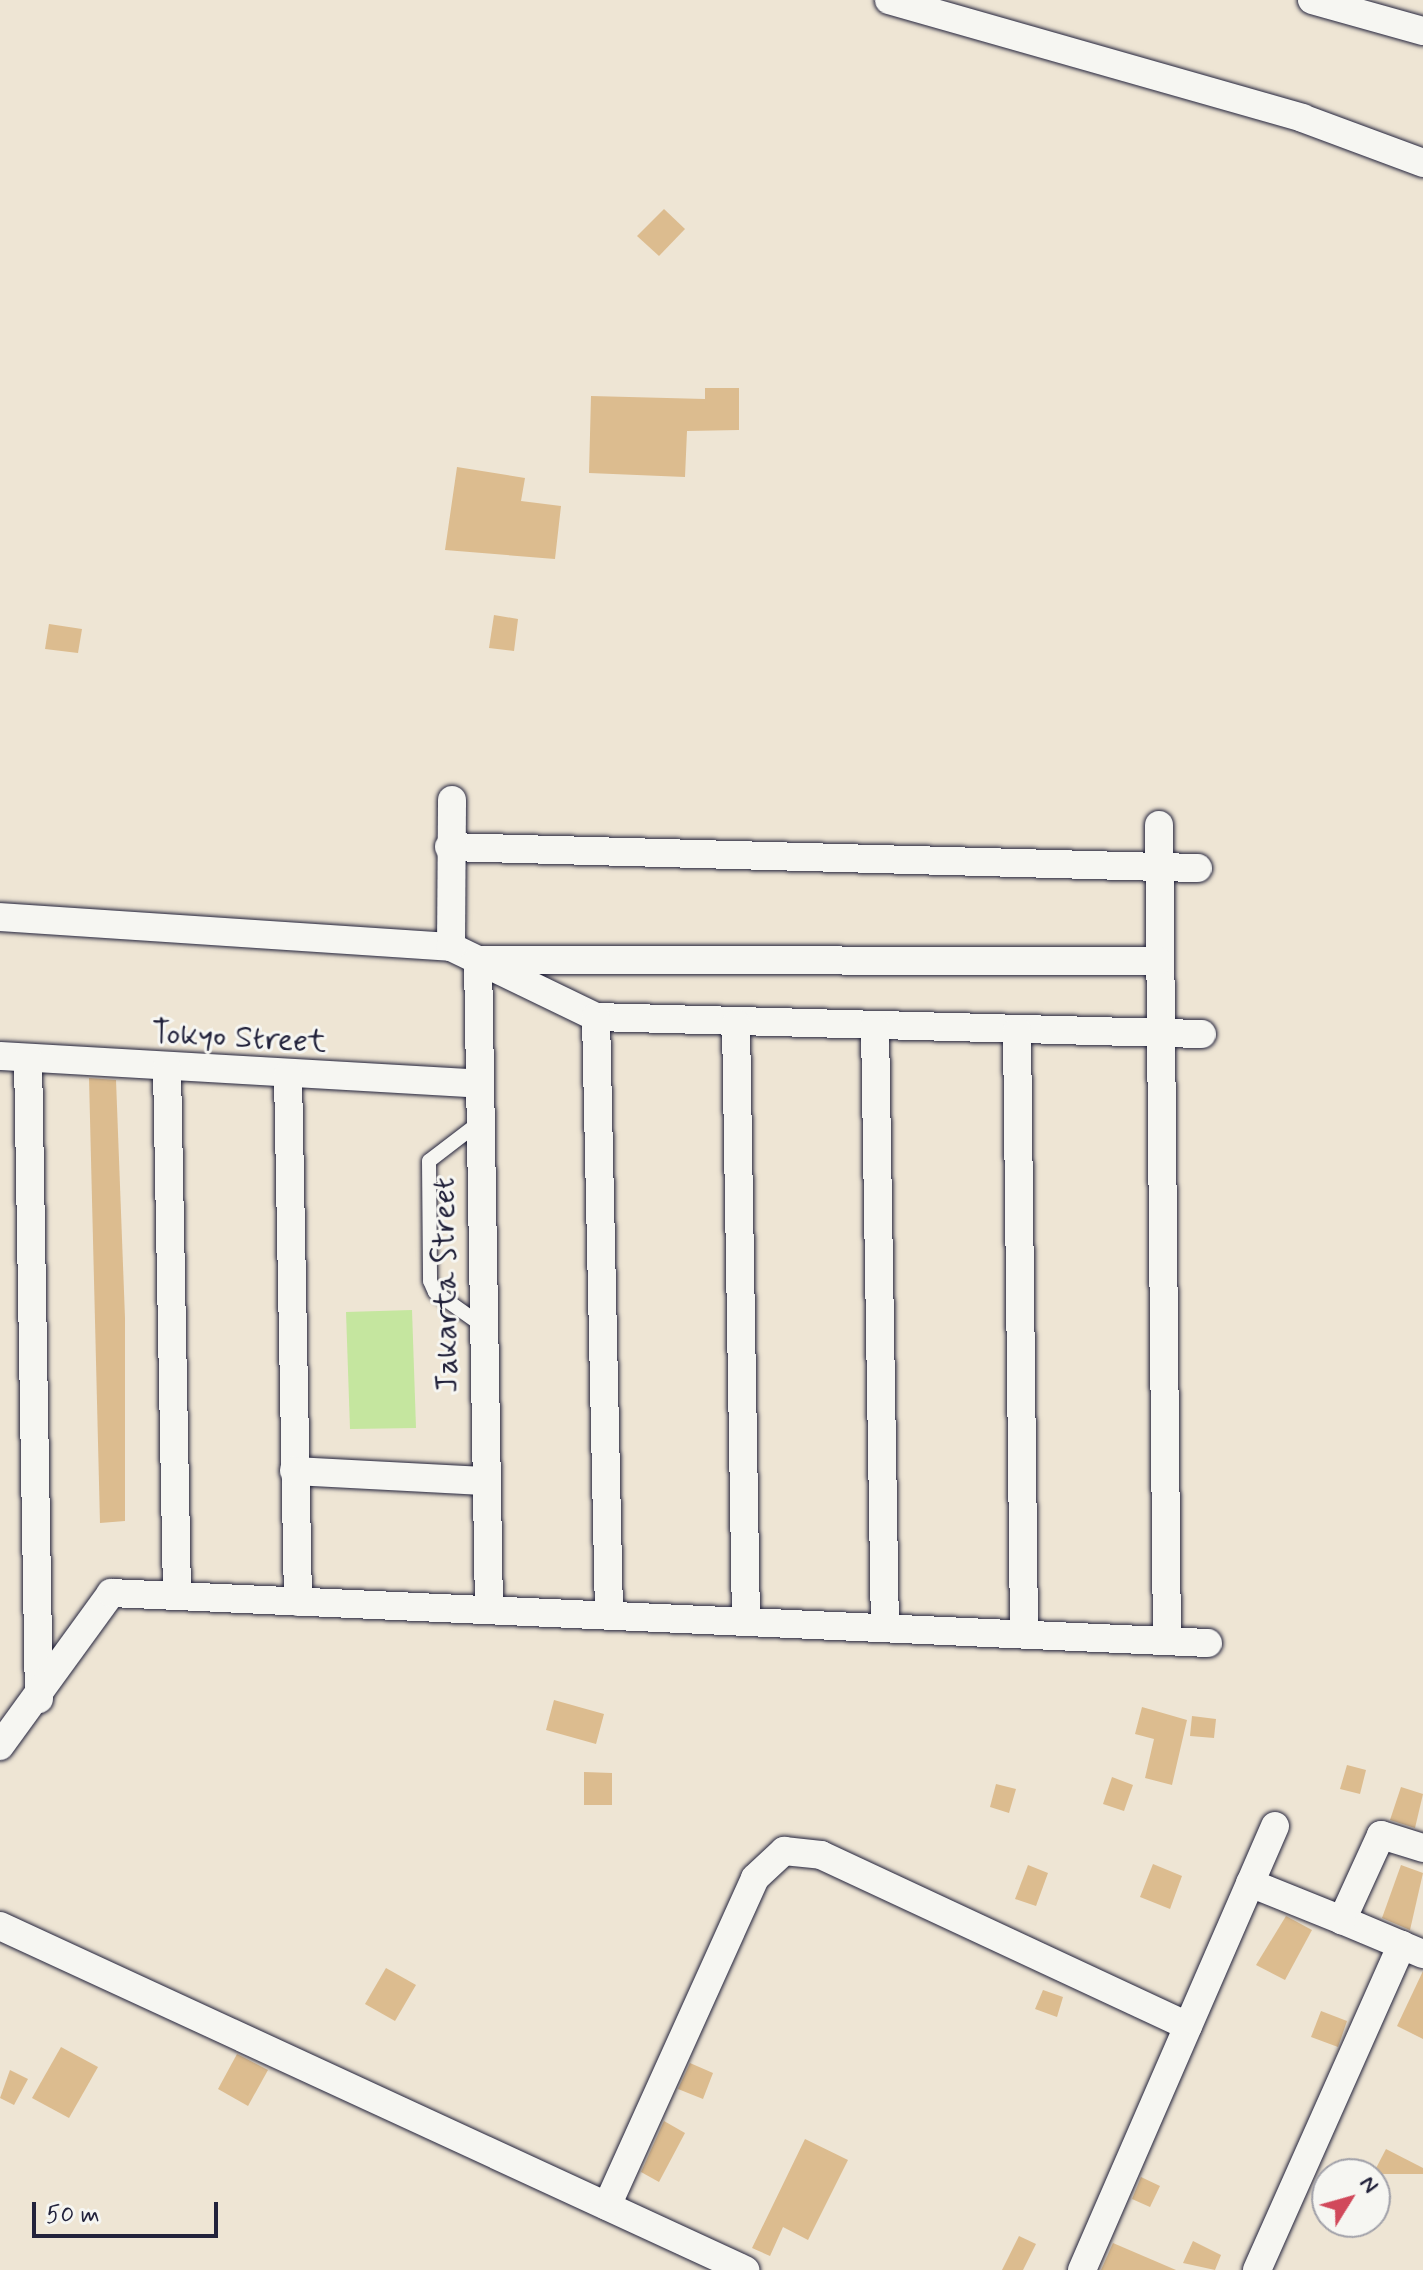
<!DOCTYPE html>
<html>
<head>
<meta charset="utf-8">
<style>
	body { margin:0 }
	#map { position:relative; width:1423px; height:2270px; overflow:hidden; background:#eee5d4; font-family:Mynerve,sans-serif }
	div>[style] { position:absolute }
	.green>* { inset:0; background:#c5e69f }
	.building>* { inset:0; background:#dcbc8f }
	.roads { filter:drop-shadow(0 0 2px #22223b) drop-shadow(0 0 2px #22223b) }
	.service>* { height:14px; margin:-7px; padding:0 7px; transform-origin:7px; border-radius:7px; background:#f6f6f2 }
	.minor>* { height:28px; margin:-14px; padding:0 14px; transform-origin:14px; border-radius:14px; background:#f6f6f2 }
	span { translate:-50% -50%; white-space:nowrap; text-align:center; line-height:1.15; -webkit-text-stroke:6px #f6f6f2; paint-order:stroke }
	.street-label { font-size:32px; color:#22223b }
	.north { position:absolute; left:1311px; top:2158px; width:80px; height:80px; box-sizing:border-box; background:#f6f6f2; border:2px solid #a1a1a9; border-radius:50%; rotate:53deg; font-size:22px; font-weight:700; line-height:32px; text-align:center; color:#22223b }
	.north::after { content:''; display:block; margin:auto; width:28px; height:36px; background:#d1495b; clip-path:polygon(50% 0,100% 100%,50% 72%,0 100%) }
	.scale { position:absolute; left:32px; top:2202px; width:186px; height:36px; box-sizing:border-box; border:4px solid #22223b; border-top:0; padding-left:10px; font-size:24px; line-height:28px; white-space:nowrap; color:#22223b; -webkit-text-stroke:6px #f6f6f2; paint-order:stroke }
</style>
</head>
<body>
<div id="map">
	<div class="green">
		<div style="clip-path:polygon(412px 1310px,416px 1428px,350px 1429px,346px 1312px)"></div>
	</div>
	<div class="building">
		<div style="clip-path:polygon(664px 209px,685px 229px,659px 256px,637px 236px)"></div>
		<div style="clip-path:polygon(705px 388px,739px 388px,739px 430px,687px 431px,685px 477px,589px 473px,591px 396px,705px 399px)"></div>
		<div style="clip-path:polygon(457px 467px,525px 478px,521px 501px,561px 506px,555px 559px,445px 550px)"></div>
		<div style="clip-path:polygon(494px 615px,518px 619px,514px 651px,489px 648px)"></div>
		<div style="clip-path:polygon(49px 624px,82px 629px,78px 653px,45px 649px)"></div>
		<div style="clip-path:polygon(89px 1078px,116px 1080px,125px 1318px,125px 1521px,100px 1523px)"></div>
		<div style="clip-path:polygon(554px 1700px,604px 1714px,596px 1744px,546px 1730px)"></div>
		<div style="clip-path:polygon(1142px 1707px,1187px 1720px,1172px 1785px,1145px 1778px,1154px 1739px,1135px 1734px)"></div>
		<div style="clip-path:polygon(1192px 1716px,1216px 1719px,1214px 1738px,1190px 1736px)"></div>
		<div style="clip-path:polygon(1347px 1765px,1366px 1770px,1360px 1794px,1340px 1789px)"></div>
		<div style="clip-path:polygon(584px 1772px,612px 1773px,612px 1805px,584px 1805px)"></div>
		<div style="clip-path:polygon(1112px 1777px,1133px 1785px,1124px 1811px,1103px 1804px)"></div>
		<div style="clip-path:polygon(996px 1784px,1016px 1789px,1009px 1813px,990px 1807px)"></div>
		<div style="clip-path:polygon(1401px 1787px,1423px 1794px,1415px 1828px,1390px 1820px)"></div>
		<div style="clip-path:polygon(1153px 1864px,1182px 1876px,1170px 1909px,1140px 1897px)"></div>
		<div style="clip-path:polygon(1028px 1865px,1048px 1873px,1036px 1906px,1015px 1899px)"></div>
		<div style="clip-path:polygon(1401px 1865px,1423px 1873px,1410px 1930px,1382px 1918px)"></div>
		<div style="clip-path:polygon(1286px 1916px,1312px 1930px,1285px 1980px,1256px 1965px)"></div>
		<div style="clip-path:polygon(386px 1968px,416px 1985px,395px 2021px,365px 2004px)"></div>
		<div style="clip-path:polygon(1423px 1971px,1423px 2039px,1397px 2026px)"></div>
		<div style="clip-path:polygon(1043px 1990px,1063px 1997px,1057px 2017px,1035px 2009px)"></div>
		<div style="clip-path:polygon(1321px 2011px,1347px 2021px,1338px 2047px,1311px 2037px)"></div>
		<div style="clip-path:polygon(61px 2047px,98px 2067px,69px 2118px,32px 2098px)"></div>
		<div style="clip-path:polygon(237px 2054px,268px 2070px,248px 2106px,218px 2089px)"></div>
		<div style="clip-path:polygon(690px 2063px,713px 2073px,703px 2099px,678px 2089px)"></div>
		<div style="clip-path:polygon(10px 2070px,28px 2079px,14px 2105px,0 2098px)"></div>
		<div style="clip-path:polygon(664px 2121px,685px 2133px,659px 2182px,641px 2172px)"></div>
		<div style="clip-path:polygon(805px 2139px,848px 2160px,808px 2240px,783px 2227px,770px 2256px,752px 2248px)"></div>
		<div style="clip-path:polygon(1386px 2149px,1423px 2168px,1423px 2174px,1373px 2174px)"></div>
		<div style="clip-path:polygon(1141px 2177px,1160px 2186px,1150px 2207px,1132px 2199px)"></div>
		<div style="clip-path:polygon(1019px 2236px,1036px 2244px,1023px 2270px,1002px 2270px)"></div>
		<div style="clip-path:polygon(1193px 2241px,1221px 2255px,1215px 2270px,1183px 2263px)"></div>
		<div style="clip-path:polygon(1113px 2243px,1176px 2270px,1101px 2270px)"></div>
	</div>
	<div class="roads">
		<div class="service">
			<div style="left:476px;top:1125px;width:59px;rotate:142.5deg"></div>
			<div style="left:429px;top:1161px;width:120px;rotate:89.5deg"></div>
			<div style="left:430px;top:1281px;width:12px;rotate:66deg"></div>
			<div style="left:435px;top:1292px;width:55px;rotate:35.4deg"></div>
		</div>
		<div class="minor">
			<div style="left:889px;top:0;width:430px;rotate:15.9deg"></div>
			<div style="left:1302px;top:118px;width:129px;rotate:20.4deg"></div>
			<div style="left:1312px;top:0;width:115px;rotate:15.6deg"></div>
			<div style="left:1159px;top:825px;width:815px;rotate:89.44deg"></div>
			<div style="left:449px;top:847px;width:749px;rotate:1.61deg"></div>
			<div style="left:0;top:917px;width:452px;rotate:3.8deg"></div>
			<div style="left:451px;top:947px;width:161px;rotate:25.8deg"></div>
			<div style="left:596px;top:1017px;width:606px;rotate:1.61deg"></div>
			<div style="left:451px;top:947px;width:147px;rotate:-89.6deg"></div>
			<div style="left:596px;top:1017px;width:598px;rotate:88.75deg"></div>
			<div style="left:736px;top:1024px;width:598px;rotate:89.04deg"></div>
			<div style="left:875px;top:1027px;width:600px;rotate:89.05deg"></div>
			<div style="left:1017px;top:1031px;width:601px;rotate:89.33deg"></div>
			<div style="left:0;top:1056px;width:476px;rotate:3.3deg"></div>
			<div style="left:28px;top:1058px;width:641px;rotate:89.02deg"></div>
			<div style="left:167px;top:1068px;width:525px;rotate:88.91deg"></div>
			<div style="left:288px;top:1075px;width:527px;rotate:88.91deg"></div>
			<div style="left:294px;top:1471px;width:190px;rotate:3deg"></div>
			<div style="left:489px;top:1609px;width:649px;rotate:-90.97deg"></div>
			<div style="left:478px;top:960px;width:680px;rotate:0.08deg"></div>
			<div style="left:0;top:1746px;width:189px;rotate:-54deg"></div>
			<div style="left:111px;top:1593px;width:1098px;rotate:2.61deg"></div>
			<div style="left:1423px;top:1848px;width:44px;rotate:-162.8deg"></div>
			<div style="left:1381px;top:1835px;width:94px;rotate:114.6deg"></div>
			<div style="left:1342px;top:1920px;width:88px;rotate:22.8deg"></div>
			<div style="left:1250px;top:1883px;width:99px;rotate:21.9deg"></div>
			<div style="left:0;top:1926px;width:821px;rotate:24.78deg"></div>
			<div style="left:607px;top:2206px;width:360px;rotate:-65.7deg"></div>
			<div style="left:755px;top:1878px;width:40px;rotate:-43deg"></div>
			<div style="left:784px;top:1851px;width:37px;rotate:6deg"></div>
			<div style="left:821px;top:1855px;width:405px;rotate:25deg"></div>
			<div style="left:1082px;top:2270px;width:484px;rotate:-66.5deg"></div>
			<div style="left:1257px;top:2270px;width:356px;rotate:-66deg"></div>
		</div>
	</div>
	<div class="street-label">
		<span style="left:239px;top:1038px;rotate:3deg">Tokyo Street</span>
		<span style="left:446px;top:1285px;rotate:-91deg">Jakarta Street</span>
	</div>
	<div class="north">N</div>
	<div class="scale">50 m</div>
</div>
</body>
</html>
